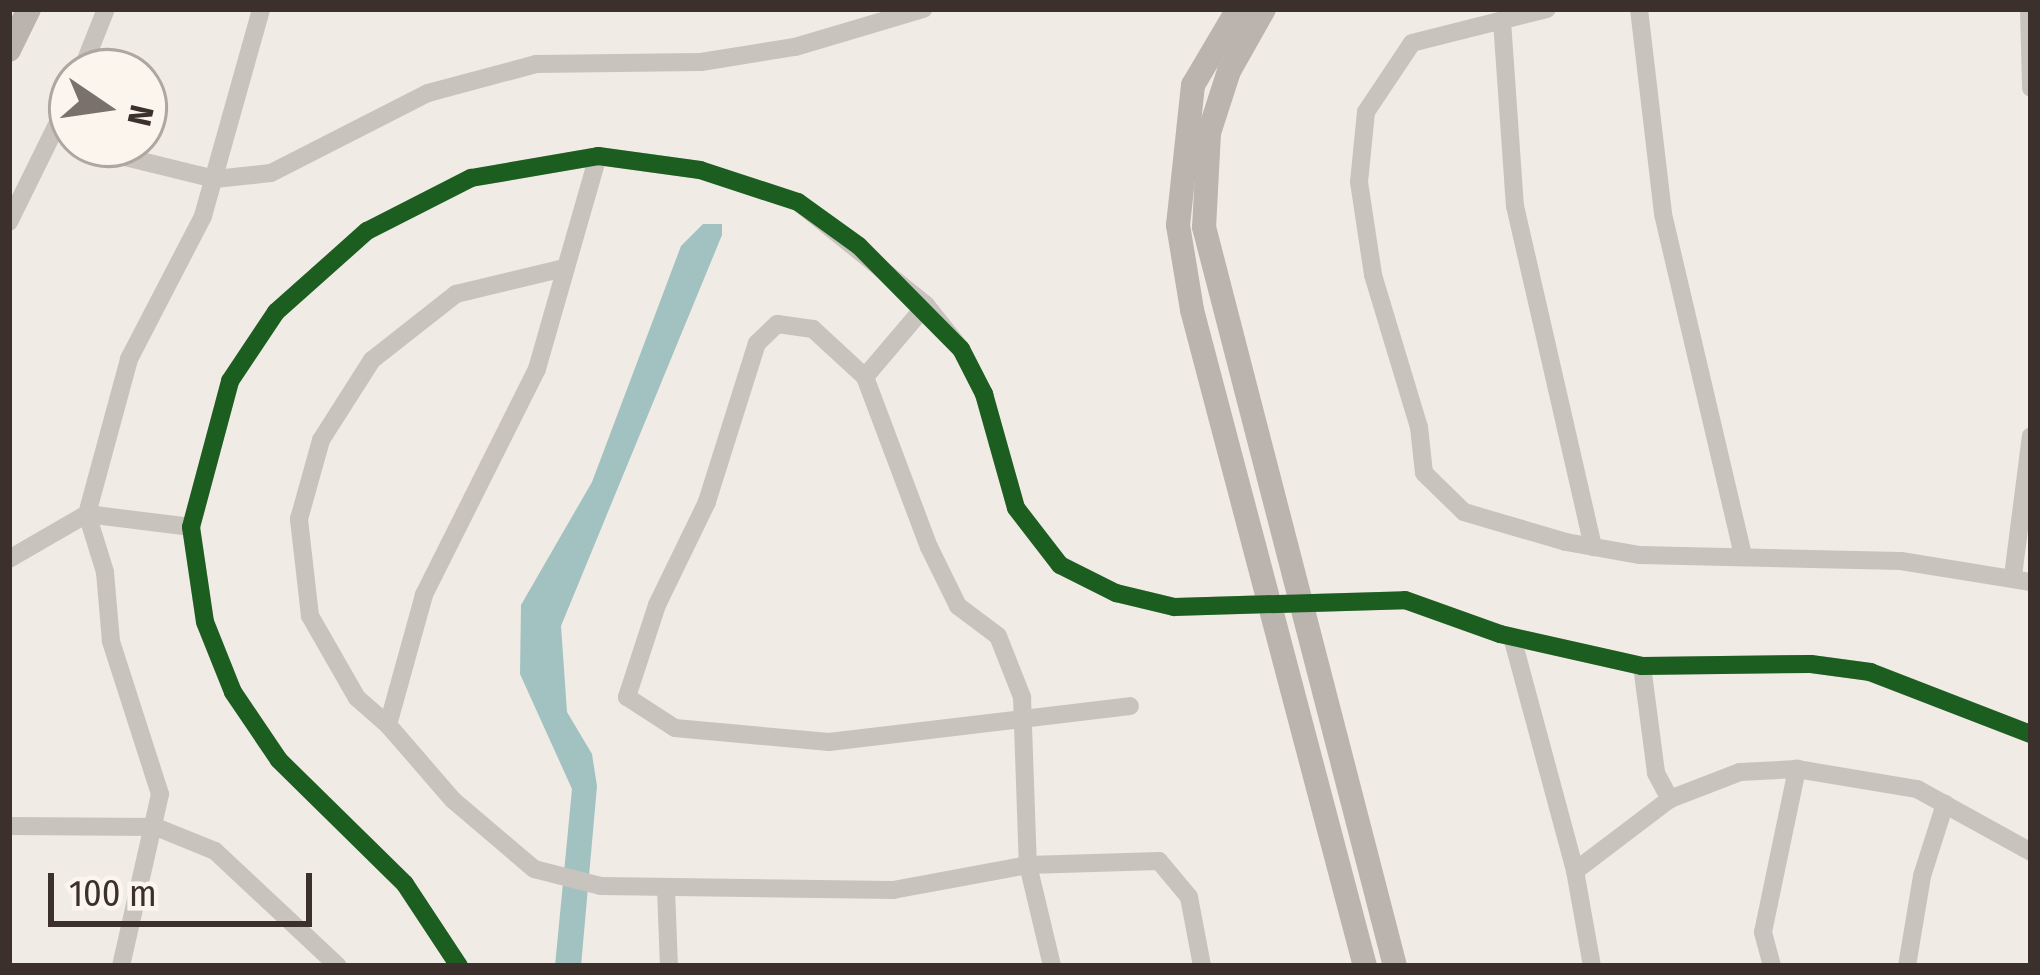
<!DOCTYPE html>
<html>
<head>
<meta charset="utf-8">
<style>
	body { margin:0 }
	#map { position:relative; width:2040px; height:975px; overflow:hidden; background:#f0ebe5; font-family:"Fira Sans Condensed",sans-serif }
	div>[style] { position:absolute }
	.water>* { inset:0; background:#a1c2c1 }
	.street>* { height:18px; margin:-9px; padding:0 9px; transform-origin:9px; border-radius:9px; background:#c9c3be }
	.secondary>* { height:24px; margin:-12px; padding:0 12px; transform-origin:12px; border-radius:12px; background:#bab3ae }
	.street-bridge>* { height:18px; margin:-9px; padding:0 9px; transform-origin:9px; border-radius:9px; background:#c9c3be }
	.cycleway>* { height:18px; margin:-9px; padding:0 9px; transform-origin:9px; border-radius:9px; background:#1b5e20 }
	span { translate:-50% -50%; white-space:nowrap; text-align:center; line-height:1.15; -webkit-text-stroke:10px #fbf5ee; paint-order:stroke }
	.frame { position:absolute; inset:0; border:12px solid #3b302b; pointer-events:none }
	.north { position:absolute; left:48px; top:48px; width:120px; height:120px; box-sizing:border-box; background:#fbf5ee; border:3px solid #aea6a0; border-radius:50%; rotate:103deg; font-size:33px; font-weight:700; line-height:48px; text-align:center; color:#3b302b }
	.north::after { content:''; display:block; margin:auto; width:42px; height:54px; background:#7a716c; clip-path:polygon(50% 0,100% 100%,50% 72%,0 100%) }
	.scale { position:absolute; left:48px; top:873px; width:264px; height:54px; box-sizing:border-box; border:6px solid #3b302b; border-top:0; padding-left:15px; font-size:36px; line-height:42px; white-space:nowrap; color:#3b302b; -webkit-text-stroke:9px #fbf5ee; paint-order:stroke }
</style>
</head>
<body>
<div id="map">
	<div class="water">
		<div style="clip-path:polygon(703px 224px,722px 224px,722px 235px,561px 626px,567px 712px,592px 754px,597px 786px,581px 966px,555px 966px,572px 789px,520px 674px,521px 605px,592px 482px,681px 246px)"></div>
	</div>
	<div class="street">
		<div style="left:1547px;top:9px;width:139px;rotate:165.9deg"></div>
		<div style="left:1412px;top:43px;width:83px;rotate:123.7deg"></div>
		<div style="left:1366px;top:112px;width:70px;rotate:95.7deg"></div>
		<div style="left:1359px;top:182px;width:94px;rotate:81.4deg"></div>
		<div style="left:1373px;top:275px;width:159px;rotate:73.2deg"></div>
		<div style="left:1419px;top:427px;width:46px;rotate:83.8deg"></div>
		<div style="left:1424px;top:473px;width:56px;rotate:44.3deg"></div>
		<div style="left:1464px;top:512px;width:106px;rotate:16.4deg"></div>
		<div style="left:1566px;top:542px;width:75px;rotate:10deg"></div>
		<div style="left:1640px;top:555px;width:261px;rotate:1.3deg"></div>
		<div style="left:1901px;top:561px;width:132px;rotate:9.2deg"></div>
		<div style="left:1639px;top:9px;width:206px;rotate:83.3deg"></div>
		<div style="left:1663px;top:214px;width:347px;rotate:76.8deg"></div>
		<div style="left:2029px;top:9px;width:79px;rotate:88.5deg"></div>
		<div style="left:1502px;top:21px;width:185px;rotate:86deg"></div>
		<div style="left:1515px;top:206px;width:350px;rotate:77.1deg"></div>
		<div style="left:81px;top:72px;width:68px;rotate:-68.4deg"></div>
		<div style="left:72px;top:144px;width:147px;rotate:13.8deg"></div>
		<div style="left:215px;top:179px;width:56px;rotate:-6.1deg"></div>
		<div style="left:271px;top:173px;width:176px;rotate:-27deg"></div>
		<div style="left:428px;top:93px;width:112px;rotate:-15deg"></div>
		<div style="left:536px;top:64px;width:165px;rotate:-0.7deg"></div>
		<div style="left:701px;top:62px;width:95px;rotate:-9.1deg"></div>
		<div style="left:795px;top:47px;width:134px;rotate:-16.5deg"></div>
		<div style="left:598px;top:156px;width:222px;rotate:106deg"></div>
		<div style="left:537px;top:369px;width:253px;rotate:116.6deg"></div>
		<div style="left:424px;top:595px;width:135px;rotate:105.5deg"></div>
		<div style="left:388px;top:725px;width:99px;rotate:49.1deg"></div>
		<div style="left:453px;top:800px;width:106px;rotate:40.4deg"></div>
		<div style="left:534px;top:869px;width:69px;rotate:14.2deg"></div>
		<div style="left:601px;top:886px;width:292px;rotate:0.8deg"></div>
		<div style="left:893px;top:890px;width:137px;rotate:-10.5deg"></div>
		<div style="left:1028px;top:865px;width:131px;rotate:-1.7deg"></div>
		<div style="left:1159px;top:861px;width:47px;rotate:50.2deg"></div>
		<div style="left:1189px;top:897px;width:70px;rotate:79.3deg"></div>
		<div style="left:9px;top:222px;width:143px;rotate:-63.8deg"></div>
		<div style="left:926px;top:305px;width:94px;rotate:130.3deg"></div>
		<div style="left:865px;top:377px;width:182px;rotate:69.4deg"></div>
		<div style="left:929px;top:547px;width:66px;rotate:63.8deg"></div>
		<div style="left:958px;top:606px;width:50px;rotate:36.9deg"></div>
		<div style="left:998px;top:636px;width:66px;rotate:68.5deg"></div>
		<div style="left:1022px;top:697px;width:168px;rotate:88deg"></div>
		<div style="left:1028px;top:865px;width:104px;rotate:76.6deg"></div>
		<div style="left:865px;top:377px;width:71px;rotate:-137.3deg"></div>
		<div style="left:813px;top:329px;width:36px;rotate:-172deg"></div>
		<div style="left:777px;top:324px;width:28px;rotate:136deg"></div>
		<div style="left:757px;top:343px;width:167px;rotate:107.5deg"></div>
		<div style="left:707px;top:502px;width:114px;rotate:115.9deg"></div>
		<div style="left:657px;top:605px;width:97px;rotate:108.1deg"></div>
		<div style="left:627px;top:697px;width:57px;rotate:32.9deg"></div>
		<div style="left:675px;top:728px;width:155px;rotate:5.2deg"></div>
		<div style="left:829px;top:742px;width:303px;rotate:-6.8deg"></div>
		<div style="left:9px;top:559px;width:90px;rotate:-30deg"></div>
		<div style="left:87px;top:514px;width:105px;rotate:7.1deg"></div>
		<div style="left:2013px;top:576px;width:141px;rotate:-82.7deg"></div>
		<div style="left:1405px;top:600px;width:101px;rotate:19.7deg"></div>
		<div style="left:1500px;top:634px;width:146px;rotate:12.7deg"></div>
		<div style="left:1642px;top:666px;width:169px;rotate:-0.7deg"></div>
		<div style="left:1811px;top:664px;width:60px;rotate:7.7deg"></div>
		<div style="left:1870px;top:672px;width:173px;rotate:21.1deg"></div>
		<div style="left:1512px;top:637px;width:242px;rotate:74.9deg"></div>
		<div style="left:1642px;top:666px;width:108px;rotate:82.5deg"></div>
		<div style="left:1656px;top:773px;width:30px;rotate:62deg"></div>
		<div style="left:1670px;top:799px;width:75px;rotate:-21.1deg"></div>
		<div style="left:1740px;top:772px;width:57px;rotate:-3deg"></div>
		<div style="left:1797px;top:769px;width:122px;rotate:9.5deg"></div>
		<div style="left:1917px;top:789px;width:130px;rotate:28.9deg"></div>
		<div style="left:388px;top:725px;width:41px;rotate:-138.9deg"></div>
		<div style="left:357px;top:698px;width:95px;rotate:-119.8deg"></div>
		<div style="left:310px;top:616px;width:98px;rotate:-96.5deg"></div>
		<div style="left:299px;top:519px;width:82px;rotate:-74.4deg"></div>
		<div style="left:321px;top:440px;width:95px;rotate:-57.5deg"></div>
		<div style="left:372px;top:360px;width:107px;rotate:-38.2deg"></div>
		<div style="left:456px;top:294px;width:107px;rotate:-13.5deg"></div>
		<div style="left:9px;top:826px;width:147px;rotate:0.4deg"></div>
		<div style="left:156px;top:827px;width:64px;rotate:22.1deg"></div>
		<div style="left:215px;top:851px;width:168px;rotate:43.1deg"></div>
		<div style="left:666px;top:889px;width:77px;rotate:87.8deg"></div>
		<div style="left:121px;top:966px;width:176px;rotate:-77.2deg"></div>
		<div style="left:160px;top:794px;width:161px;rotate:-107.8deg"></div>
		<div style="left:111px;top:641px;width:69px;rotate:-95deg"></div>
		<div style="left:105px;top:572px;width:61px;rotate:-107.2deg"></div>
		<div style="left:87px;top:514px;width:161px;rotate:-74.8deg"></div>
		<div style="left:129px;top:359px;width:161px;rotate:-62.6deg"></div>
		<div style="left:203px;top:216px;width:215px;rotate:-74.3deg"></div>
		<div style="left:459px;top:966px;width:98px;rotate:-123.4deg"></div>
		<div style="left:405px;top:884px;width:177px;rotate:-135.5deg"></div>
		<div style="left:279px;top:760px;width:82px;rotate:-124.1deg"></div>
		<div style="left:233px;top:692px;width:75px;rotate:-111.8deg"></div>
		<div style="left:205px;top:622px;width:96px;rotate:-98.4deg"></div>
		<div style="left:191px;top:527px;width:151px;rotate:-75deg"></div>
		<div style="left:230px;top:381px;width:83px;rotate:-56.3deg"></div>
		<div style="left:276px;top:312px;width:122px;rotate:-41.7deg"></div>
		<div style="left:367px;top:231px;width:117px;rotate:-27deg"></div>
		<div style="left:471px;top:178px;width:129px;rotate:-9.8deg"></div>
		<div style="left:598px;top:156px;width:103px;rotate:7.8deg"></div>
		<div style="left:700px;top:170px;width:103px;rotate:18.1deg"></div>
		<div style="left:798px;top:202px;width:164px;rotate:38.8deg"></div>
		<div style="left:926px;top:305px;width:56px;rotate:51.5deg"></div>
		<div style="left:961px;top:349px;width:51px;rotate:62.9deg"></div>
		<div style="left:984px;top:394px;width:118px;rotate:74.3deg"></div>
		<div style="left:1016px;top:508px;width:72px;rotate:52.3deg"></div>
		<div style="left:1060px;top:565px;width:63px;rotate:26.6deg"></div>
		<div style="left:1116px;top:593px;width:60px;rotate:13.6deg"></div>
		<div style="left:1592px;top:966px;width:97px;rotate:-100.1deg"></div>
		<div style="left:1575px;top:871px;width:119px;rotate:-37.2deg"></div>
		<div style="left:1772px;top:966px;width:35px;rotate:-105deg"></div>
		<div style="left:1763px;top:932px;width:167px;rotate:-78.2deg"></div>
		<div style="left:1907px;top:966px;width:91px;rotate:-80.5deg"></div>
		<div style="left:1922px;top:876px;width:76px;rotate:-72.3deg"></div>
	</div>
	<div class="secondary">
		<div style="left:1238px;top:9px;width:88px;rotate:120.6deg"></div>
		<div style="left:1193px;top:85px;width:141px;rotate:96.1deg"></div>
		<div style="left:1178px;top:225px;width:86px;rotate:80.6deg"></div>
		<div style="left:1192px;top:310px;width:678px;rotate:75.23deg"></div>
		<div style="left:1264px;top:9px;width:71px;rotate:119.4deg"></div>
		<div style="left:1229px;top:71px;width:65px;rotate:107.9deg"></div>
		<div style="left:1209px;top:133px;width:94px;rotate:93deg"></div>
		<div style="left:1204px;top:227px;width:763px;rotate:75.51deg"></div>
		<div style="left:9px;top:50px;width:46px;rotate:-64deg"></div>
	</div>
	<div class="street-bridge">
		<div style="left:1174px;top:607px;width:231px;rotate:-1.7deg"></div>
	</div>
	<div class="cycleway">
		<div style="left:459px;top:966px;width:98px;rotate:-123.4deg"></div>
		<div style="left:405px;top:884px;width:177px;rotate:-135.5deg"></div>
		<div style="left:279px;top:760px;width:82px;rotate:-124.1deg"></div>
		<div style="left:233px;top:692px;width:75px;rotate:-111.8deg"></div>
		<div style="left:205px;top:622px;width:96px;rotate:-98.4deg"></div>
		<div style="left:191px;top:527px;width:151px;rotate:-75deg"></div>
		<div style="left:230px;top:381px;width:83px;rotate:-56.3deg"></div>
		<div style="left:276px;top:312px;width:122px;rotate:-41.7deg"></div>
		<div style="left:367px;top:231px;width:117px;rotate:-27deg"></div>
		<div style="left:471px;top:178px;width:129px;rotate:-9.8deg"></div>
		<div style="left:598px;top:156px;width:103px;rotate:7.8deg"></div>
		<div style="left:700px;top:170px;width:103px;rotate:18.1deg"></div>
		<div style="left:798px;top:202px;width:75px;rotate:35.8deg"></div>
		<div style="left:859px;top:246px;width:145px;rotate:45.3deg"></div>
		<div style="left:961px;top:349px;width:51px;rotate:62.9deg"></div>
		<div style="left:984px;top:394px;width:118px;rotate:74.3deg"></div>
		<div style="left:1016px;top:508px;width:72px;rotate:52.3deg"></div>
		<div style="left:1060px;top:565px;width:63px;rotate:26.6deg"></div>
		<div style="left:1116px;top:593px;width:60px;rotate:13.6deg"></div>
		<div style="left:1174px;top:607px;width:231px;rotate:-1.7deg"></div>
		<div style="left:1405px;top:600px;width:101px;rotate:19.7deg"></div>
		<div style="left:1500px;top:634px;width:146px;rotate:12.7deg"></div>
		<div style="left:1642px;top:666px;width:169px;rotate:-0.7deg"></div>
		<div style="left:1811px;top:664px;width:60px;rotate:7.7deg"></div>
		<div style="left:1870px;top:672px;width:173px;rotate:21.1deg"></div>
	</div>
	<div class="frame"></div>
	<div class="north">N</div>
	<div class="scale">100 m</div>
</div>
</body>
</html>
